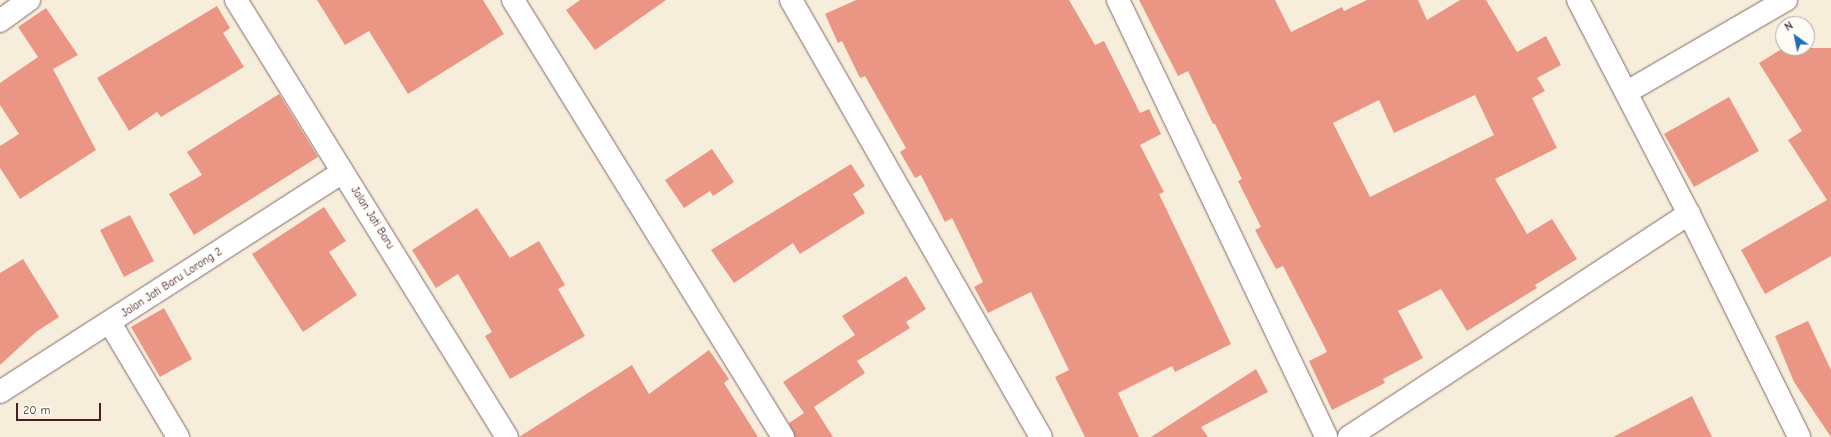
<!DOCTYPE html>
<html>
<head>
<meta charset="utf-8">
<style>
	body { margin:0 }
	#map { position:relative; width:1831px; height:437px; overflow:hidden; background:#f6eedb; font-family:"Comic Neue",sans-serif }
	div>[style] { position:absolute }
	.building>* { inset:0; background:#eb9685 }
	.roads { filter:drop-shadow(0 0 1px #866769) drop-shadow(0 0 1px #866769) }
	.street>* { height:22px; margin:-11px; padding:0 11px; transform-origin:11px; border-radius:11px; background:#fff }
	.secondary>* { height:22px; margin:-11px; padding:0 11px; transform-origin:11px; border-radius:11px; background:#fff }
	span { translate:-50% -50%; white-space:nowrap; text-align:center; line-height:1.15; -webkit-text-stroke:3px #fdfcf7; paint-order:stroke }
	.street-label { font-size:11px; color:#4a1f2b }
	.north { position:absolute; left:1775px; top:16px; width:40px; height:40px; box-sizing:border-box; background:#fdfcf7; border:1px solid #b5a4a5; border-radius:50%; rotate:327deg; font-size:11px; font-weight:700; line-height:16px; text-align:center; color:#4a1f2b }
	.north::after { content:''; display:block; margin:auto; width:14px; height:18px; background:#1f6fb2; clip-path:polygon(50% 0,100% 100%,50% 72%,0 100%) }
	.scale { position:absolute; left:16px; top:403px; width:85px; height:18px; box-sizing:border-box; border:2px solid #4a1f2b; border-top:0; padding-left:5px; font-size:12px; line-height:14px; white-space:nowrap; color:#4a1f2b; -webkit-text-stroke:3px #fdfcf7; paint-order:stroke }
</style>
</head>
<body>
<div id="map">
	<div class="building">
		<div style="clip-path:polygon(317px 0,483px 0,504px 34px,408px 94px,369px 31px,345px 45px)"></div>
		<div style="clip-path:polygon(580px 0,666px 0,595px 50px,566px 10px)"></div>
		<div style="clip-path:polygon(856px 0,1069px 0,1095px 45px,1104px 41px,1140px 113px,1149px 109px,1161px 134px,1140px 145px,1164px 192px,1159px 194px,1231px 344px,1175px 372px,1172px 366px,1118px 393px,1139px 437px,1085px 437px,1055px 377px,1069px 370px,1031px 292px,988px 313px,974px 287px,983px 282px,952px 218px,945px 222px,921px 175px,915px 178px,900px 152px,906px 148px,865px 76px,860px 78px,842px 41px,838px 43px,825px 14px)"></div>
		<div style="clip-path:polygon(evenodd,1139px 0,1275px 0,1291px 32px,1342px 7px,1344px 11px,1367px 0,1418px 0,1427px 20px,1460px 0,1486px 0,1517px 52px,1546px 36px,1561px 65px,1537px 78px,1545px 91px,1532px 98px,1557px 148px,1495px 179px,1527px 234px,1552px 219px,1577px 259px,1535px 285px,1537px 288px,1467px 331px,1441px 289px,1398px 311px,1423px 358px,1383px 379px,1385px 383px,1332px 410px,1309px 361px,1327px 352px,1316px 330px,1283px 266px,1276px 269px,1255px 230px,1261px 227px,1238px 181px,1242px 179px,1215px 124px,1213px 124px,1188px 71px,1178px 76px,1139px 0,1475px 95px,1494px 135px,1370px 197px,1333px 123px,1379px 100px,1394px 133px,1475px 95px)"></div>
		<div style="clip-path:polygon(217px 6px,230px 28px,223px 33px,244px 67px,161px 117px,157px 112px,129px 131px,97px 78px)"></div>
		<div style="clip-path:polygon(46px 8px,78px 55px,53px 69px,96px 150px,20px 199px,0 168px,0 146px,19px 134px,0 105px,0 83px,38px 57px,18px 27px)"></div>
		<div style="clip-path:polygon(1783px 48px,1831px 48px,1831px 256px,1765px 294px,1741px 250px,1827px 200px,1788px 140px,1802px 131px,1759px 63px)"></div>
		<div style="clip-path:polygon(279px 94px,318px 157px,194px 235px,169px 194px,202px 175px,187px 152px)"></div>
		<div style="clip-path:polygon(1729px 97px,1759px 151px,1694px 187px,1664px 134px)"></div>
		<div style="clip-path:polygon(712px 149px,734px 182px,713px 196px,710px 191px,684px 208px,665px 180px)"></div>
		<div style="clip-path:polygon(851px 164px,865px 186px,853px 194px,865px 213px,800px 254px,793px 243px,734px 283px,711px 250px)"></div>
		<div style="clip-path:polygon(324px 207px,346px 241px,329px 252px,357px 295px,303px 332px,252px 254px)"></div>
		<div style="clip-path:polygon(477px 208px,510px 258px,539px 241px,565px 285px,558px 289px,585px 336px,510px 379px,485px 336px,492px 332px,458px 274px,436px 288px,412px 250px)"></div>
		<div style="clip-path:polygon(130px 215px,154px 261px,124px 277px,100px 230px)"></div>
		<div style="clip-path:polygon(23px 259px,59px 317px,36px 332px,0 365px,0 273px)"></div>
		<div style="clip-path:polygon(906px 276px,926px 309px,906px 322px,910px 328px,857px 361px,865px 373px,814px 407px,833px 437px,795px 437px,789px 423px,804px 413px,783px 382px,855px 335px,842px 316px)"></div>
		<div style="clip-path:polygon(164px 308px,192px 359px,160px 377px,131px 327px)"></div>
		<div style="clip-path:polygon(1808px 321px,1831px 370px,1831px 437px,1794px 382px,1775px 336px)"></div>
		<div style="clip-path:polygon(709px 350px,729px 379px,724px 383px,758px 437px,519px 437px,632px 365px,649px 394px)"></div>
		<div style="clip-path:polygon(1256px 369px,1268px 392px,1201px 427px,1208px 437px,1151px 437px)"></div>
		<div style="clip-path:polygon(1692px 396px,1712px 437px,1613px 437px)"></div>
	</div>
	<div class="roads">
		<div class="street">
			<div style="left:513px;top:0;width:514px;rotate:58.29deg"></div>
			<div style="left:791px;top:0;width:503px;rotate:60.23deg"></div>
			<div style="left:1118px;top:0;width:484px;rotate:64.5deg"></div>
			<div style="left:1578px;top:0;width:241px;rotate:62.6deg"></div>
			<div style="left:0;top:21px;width:36px;rotate:-36deg"></div>
			<div style="left:1627px;top:92px;width:184px;rotate:-30.1deg"></div>
			<div style="left:110px;top:323px;width:133px;rotate:59.2deg"></div>
			<div style="left:0;top:392px;width:407px;rotate:-32.7deg"></div>
			<div style="left:1349px;top:437px;width:407px;rotate:-33.3deg"></div>
			<div style="left:1689px;top:214px;width:249px;rotate:63.7deg"></div>
		</div>
		<div class="secondary">
			<div style="left:236px;top:0;width:514px;rotate:58.2deg"></div>
		</div>
	</div>
	<div class="street-label">
		<span style="left:372px;top:218px;rotate:58deg">Jalan Jati Baru</span>
		<span style="left:172px;top:283px;rotate:-33deg">Jalan Jati Baru Lorong 2</span>
	</div>
	<div class="north">N</div>
	<div class="scale">20 m</div>
</div>
</body>
</html>
